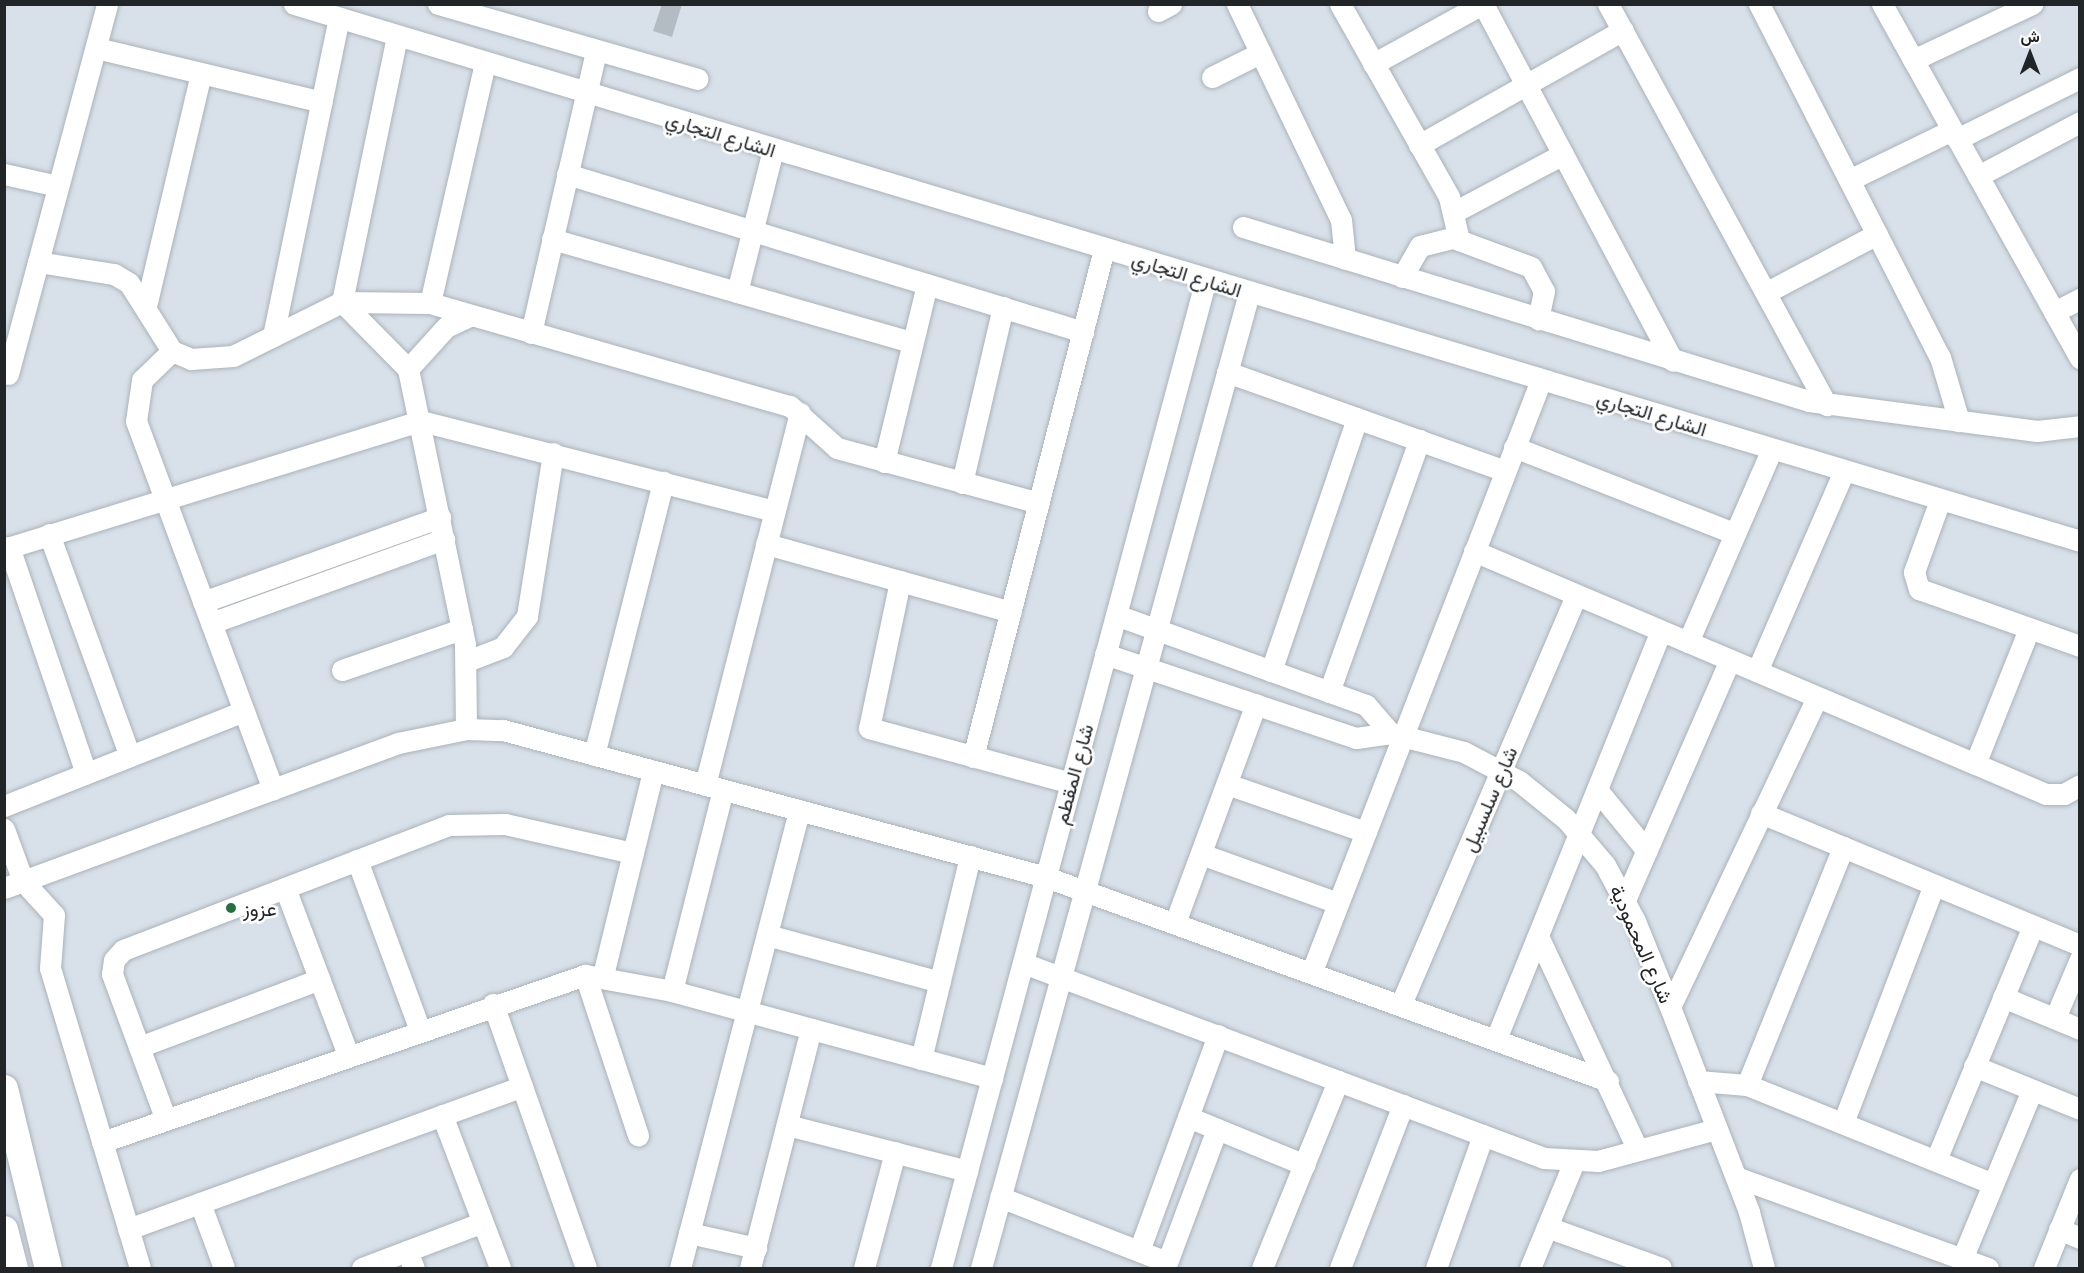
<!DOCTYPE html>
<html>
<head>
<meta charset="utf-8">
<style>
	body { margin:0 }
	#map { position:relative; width:2084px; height:1273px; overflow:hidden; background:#d8e1e9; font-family:"Archivo Narrow",Vazirmatn,sans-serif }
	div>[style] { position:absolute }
	.building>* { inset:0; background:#b3bbc3 }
	.roads { filter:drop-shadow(0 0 2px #aab2ba) drop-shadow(0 0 2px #aab2ba) }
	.minor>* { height:21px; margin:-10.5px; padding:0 10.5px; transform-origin:10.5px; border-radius:10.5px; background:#fff }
	.tertiary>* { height:27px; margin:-13.5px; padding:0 13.5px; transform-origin:13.5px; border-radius:13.5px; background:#fff }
	.dots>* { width:16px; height:16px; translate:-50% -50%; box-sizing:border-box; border:3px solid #fff; border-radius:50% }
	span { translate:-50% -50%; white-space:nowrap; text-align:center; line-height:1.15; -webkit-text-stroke:5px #fff; paint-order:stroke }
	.street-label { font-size:20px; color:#222528 }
	.poi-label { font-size:20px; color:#222528 }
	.left { translate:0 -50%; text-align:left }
	.frame { position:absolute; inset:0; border:6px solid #222528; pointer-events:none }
	.north { position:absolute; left:2000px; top:24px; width:60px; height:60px; -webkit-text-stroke:4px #fff; paint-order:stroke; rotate:0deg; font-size:16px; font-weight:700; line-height:24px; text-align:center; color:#222528 }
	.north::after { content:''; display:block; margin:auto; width:21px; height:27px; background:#222528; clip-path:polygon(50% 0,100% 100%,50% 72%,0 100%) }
</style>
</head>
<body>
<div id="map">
	<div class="building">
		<div style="clip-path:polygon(662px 4px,682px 4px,672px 37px,653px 31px)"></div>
	</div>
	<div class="roads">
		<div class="minor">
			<div style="left:294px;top:4px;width:1865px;rotate:16.73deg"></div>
			<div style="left:438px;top:4px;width:270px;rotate:16.1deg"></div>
			<div style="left:1237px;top:4px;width:240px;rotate:64.3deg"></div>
			<div style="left:1341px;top:220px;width:39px;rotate:84deg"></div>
			<div style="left:1340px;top:4px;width:222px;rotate:60.5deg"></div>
			<div style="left:1449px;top:197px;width:44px;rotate:76.9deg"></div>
			<div style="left:1483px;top:4px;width:404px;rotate:62deg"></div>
			<div style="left:1608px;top:4px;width:457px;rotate:61.4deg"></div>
			<div style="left:1759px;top:4px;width:397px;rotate:62.9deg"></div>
			<div style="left:1940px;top:357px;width:67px;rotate:73.5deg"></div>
			<div style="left:1882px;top:4px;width:406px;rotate:60.8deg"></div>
			<div style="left:1158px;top:11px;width:15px;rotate:-28deg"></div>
			<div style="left:397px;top:36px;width:272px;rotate:101.7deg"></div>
			<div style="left:342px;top:302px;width:94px;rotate:45.4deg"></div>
			<div style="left:408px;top:369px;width:282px;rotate:78.3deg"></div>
			<div style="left:465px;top:645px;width:84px;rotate:89.3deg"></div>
			<div style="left:96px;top:48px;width:232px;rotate:13.4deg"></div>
			<div style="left:1913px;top:60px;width:132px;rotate:-25.2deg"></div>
			<div style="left:1373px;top:64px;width:124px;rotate:-28.8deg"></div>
			<div style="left:1212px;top:77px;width:54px;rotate:-26.6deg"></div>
			<div style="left:1957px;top:139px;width:137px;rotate:-26.4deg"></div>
			<div style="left:1419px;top:145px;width:234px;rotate:-29.4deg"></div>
			<div style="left:4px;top:174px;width:55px;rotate:12.5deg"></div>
			<div style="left:567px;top:174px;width:540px;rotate:17.02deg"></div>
			<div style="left:1978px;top:176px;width:115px;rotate:-27.9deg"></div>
			<div style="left:1849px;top:180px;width:114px;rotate:-25.9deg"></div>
			<div style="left:1456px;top:211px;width:121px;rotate:-28deg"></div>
			<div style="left:1243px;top:227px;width:592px;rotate:17.09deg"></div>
			<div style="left:1809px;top:401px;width:230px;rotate:7.5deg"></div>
			<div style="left:2037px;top:431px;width:43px;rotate:-6.6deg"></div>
			<div style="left:552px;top:239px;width:374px;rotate:16deg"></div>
			<div style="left:38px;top:262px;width:77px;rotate:9deg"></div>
			<div style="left:114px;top:274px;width:17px;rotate:31deg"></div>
			<div style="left:129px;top:283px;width:80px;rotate:57.7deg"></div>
			<div style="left:172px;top:351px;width:21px;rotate:23deg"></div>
			<div style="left:191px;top:359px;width:42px;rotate:-4.1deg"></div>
			<div style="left:233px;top:356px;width:122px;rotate:-26.4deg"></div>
			<div style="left:342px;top:302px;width:88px;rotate:0.7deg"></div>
			<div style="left:430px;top:303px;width:374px;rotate:16deg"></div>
			<div style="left:790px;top:406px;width:63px;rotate:41.8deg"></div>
			<div style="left:837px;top:448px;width:209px;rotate:15.2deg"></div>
			<div style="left:1402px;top:277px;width:36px;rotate:-60deg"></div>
			<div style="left:1420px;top:246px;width:34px;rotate:-14deg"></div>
			<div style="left:1453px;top:238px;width:83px;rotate:20.4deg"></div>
			<div style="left:1531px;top:267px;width:27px;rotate:62deg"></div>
			<div style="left:1544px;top:291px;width:29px;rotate:102deg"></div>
			<div style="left:1769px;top:291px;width:122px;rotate:-27.8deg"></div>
			<div style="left:737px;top:292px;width:146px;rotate:-75.8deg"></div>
			<div style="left:430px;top:303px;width:246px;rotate:-77.1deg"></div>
			<div style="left:146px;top:306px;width:239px;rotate:-76.7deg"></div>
			<div style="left:2054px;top:312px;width:29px;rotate:-27deg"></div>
			<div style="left:531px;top:333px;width:289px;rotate:-77deg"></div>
			<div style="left:273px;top:336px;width:325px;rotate:-78.3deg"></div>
			<div style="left:172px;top:351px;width:42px;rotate:136deg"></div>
			<div style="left:142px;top:380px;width:41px;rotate:98.3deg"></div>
			<div style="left:136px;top:421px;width:393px;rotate:69.6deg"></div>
			<div style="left:408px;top:369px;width:57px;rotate:-47.9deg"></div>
			<div style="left:446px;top:327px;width:26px;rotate:-25deg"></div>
			<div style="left:1227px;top:372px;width:295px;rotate:19.6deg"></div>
			<div style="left:8px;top:374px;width:383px;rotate:-75deg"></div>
			<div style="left:1514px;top:447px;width:236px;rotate:21.4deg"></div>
			<div style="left:884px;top:462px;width:183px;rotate:-76.4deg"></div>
			<div style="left:962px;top:483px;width:181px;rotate:-76.9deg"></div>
			<div style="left:1940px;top:500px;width:77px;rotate:109.9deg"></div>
			<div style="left:1914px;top:572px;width:18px;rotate:74deg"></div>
			<div style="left:1919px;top:589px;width:171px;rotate:19.5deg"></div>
			<div style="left:49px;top:534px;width:236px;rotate:70deg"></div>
			<div style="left:766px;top:544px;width:254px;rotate:15.5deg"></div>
			<div style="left:9px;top:547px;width:239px;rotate:71.2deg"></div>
			<div style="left:4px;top:549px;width:436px;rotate:-17.1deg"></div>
			<div style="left:421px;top:421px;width:364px;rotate:14.3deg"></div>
			<div style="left:1474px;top:551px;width:621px;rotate:23.02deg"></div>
			<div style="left:2046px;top:794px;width:18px"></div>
			<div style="left:2064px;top:794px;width:18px;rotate:-29deg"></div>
			<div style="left:900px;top:581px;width:150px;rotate:101.9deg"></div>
			<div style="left:869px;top:728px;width:209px;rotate:15.2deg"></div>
			<div style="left:203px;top:602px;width:252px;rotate:-19.7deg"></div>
			<div style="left:1116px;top:615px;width:266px;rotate:19.8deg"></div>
			<div style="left:1366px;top:705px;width:37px;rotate:49deg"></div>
			<div style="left:211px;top:623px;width:248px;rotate:-19.8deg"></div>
			<div style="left:1688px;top:642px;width:210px;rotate:-66.5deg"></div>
			<div style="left:1105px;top:654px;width:265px;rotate:18.5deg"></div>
			<div style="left:1356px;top:738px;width:34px;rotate:-8deg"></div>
			<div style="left:467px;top:661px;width:39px;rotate:-21deg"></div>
			<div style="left:503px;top:647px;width:39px;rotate:-52deg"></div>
			<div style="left:527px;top:616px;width:165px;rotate:-80.9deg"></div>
			<div style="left:342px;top:670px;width:127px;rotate:-18.9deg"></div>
			<div style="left:1271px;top:671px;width:267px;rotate:-71.2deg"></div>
			<div style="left:1757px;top:671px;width:218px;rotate:-66.5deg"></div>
			<div style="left:1329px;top:692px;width:268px;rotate:-70.3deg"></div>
			<div style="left:1390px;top:733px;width:76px;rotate:14.4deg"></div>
			<div style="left:1464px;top:752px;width:62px;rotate:27.8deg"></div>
			<div style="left:1519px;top:781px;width:60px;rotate:39deg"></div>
			<div style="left:1566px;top:819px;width:60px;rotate:49.7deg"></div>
			<div style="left:1605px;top:865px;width:64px;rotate:61.8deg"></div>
			<div style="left:1635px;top:921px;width:93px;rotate:67.9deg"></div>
			<div style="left:1670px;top:1007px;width:220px;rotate:68.9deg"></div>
			<div style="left:1749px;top:1212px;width:58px;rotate:75deg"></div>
			<div style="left:594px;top:755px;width:282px;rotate:-75.8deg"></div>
			<div style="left:973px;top:757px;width:525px;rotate:-75.54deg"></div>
			<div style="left:1975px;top:764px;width:145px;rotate:-68.2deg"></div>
			<div style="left:1227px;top:784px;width:147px;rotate:19.1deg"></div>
			<div style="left:705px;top:785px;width:384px;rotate:-75.7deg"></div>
			<div style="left:1598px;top:791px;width:77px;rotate:50.8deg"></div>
			<div style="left:4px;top:806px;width:258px;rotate:-21.6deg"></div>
			<div style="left:1761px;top:813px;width:345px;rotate:22.5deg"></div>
			<div style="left:4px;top:829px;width:55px;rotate:69.9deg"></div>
			<div style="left:23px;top:881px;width:46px;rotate:47.6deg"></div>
			<div style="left:54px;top:915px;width:53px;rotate:94.3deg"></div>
			<div style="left:50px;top:968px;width:313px;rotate:73.3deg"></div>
			<div style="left:1201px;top:854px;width:145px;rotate:19.7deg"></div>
			<div style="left:357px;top:860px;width:181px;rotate:69.7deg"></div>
			<div style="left:4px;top:888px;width:420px;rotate:-20.2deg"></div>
			<div style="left:398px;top:743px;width:69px;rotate:-11.6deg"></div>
			<div style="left:466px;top:729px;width:37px;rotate:2deg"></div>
			<div style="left:503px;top:730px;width:563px;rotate:15.15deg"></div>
			<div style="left:1046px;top:877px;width:598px;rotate:19.95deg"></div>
			<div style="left:285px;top:888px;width:178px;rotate:69.3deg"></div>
			<div style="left:1625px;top:900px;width:262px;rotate:-66.4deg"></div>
			<div style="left:1176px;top:920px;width:230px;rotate:-69.7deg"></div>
			<div style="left:767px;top:935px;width:179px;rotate:15.2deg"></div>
			<div style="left:1538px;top:936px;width:236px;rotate:65deg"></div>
			<div style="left:1023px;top:963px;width:556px;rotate:20.52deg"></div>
			<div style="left:1544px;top:1158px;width:54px;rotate:3.2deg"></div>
			<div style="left:1598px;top:1161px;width:123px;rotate:-15.1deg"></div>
			<div style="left:1312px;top:971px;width:634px;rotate:-68.82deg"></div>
			<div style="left:585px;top:975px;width:169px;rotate:71.7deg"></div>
			<div style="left:603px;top:975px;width:210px;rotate:-76.2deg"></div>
			<div style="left:672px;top:991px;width:207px;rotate:-75.8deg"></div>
			<div style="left:2003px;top:997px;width:83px;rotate:22.6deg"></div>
			<div style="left:493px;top:1004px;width:280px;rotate:70.6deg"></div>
			<div style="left:1401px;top:1004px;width:445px;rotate:-66.8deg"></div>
			<div style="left:1670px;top:1007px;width:343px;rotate:-64.6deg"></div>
			<div style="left:2055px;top:1018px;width:64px;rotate:-67deg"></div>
			<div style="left:1496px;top:1039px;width:440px;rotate:-68deg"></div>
			<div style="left:139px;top:1047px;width:193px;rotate:-20.6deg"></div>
			<div style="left:921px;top:1059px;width:209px;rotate:-76.4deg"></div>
			<div style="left:1974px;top:1066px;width:114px;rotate:22.1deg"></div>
			<div style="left:1698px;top:1081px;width:49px;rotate:4.7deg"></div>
			<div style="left:1747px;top:1085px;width:265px;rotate:21.9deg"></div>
			<div style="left:1747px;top:1085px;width:257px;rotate:-68deg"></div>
			<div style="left:442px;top:1115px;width:164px;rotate:69.2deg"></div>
			<div style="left:1188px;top:1117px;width:126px;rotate:22.3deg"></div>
			<div style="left:166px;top:1120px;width:156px;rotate:-110.3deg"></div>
			<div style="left:112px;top:974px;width:14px;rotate:-82deg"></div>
			<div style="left:114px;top:960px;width:13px;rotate:-48deg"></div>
			<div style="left:123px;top:950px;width:349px;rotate:-21deg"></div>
			<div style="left:449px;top:825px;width:56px;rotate:-1deg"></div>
			<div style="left:505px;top:824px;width:131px;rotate:12.8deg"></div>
			<div style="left:1843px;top:1123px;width:255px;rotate:-69.1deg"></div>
			<div style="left:787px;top:1125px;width:186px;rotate:14.3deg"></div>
			<div style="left:102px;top:1142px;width:511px;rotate:-19.07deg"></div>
			<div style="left:585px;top:975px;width:88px;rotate:10.4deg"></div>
			<div style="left:672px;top:991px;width:332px;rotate:15.2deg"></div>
			<div style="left:1936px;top:1160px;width:253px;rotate:-67.5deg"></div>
			<div style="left:1736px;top:1177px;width:268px;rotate:19.9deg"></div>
			<div style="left:1000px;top:1197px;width:179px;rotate:21.3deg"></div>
			<div style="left:200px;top:1203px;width:69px;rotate:69.7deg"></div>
			<div style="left:1547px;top:1227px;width:121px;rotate:19.8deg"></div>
			<div style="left:128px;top:1229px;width:419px;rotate:-19.9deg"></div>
			<div style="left:2059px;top:1229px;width:23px;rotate:23deg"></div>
			<div style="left:689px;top:1233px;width:69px;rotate:12.6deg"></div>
			<div style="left:407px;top:1251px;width:18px;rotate:68deg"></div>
			<div style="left:1139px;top:1251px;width:230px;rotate:-69.9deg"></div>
			<div style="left:1962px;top:1259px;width:183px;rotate:-67.5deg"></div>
			<div style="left:362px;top:1268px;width:129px;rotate:-20.8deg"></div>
			<div style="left:680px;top:1268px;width:473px;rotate:-75.4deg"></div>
			<div style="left:750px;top:1268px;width:247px;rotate:-75.7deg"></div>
			<div style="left:864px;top:1268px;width:120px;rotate:-75deg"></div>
			<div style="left:941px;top:1268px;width:1024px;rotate:-75deg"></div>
			<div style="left:981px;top:1268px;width:1011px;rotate:-74.63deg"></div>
			<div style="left:1165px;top:1268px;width:148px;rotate:-69.5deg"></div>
			<div style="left:1262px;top:1268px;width:202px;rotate:-67.9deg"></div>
			<div style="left:1340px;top:1268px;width:175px;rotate:-68.9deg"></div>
			<div style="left:1436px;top:1268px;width:141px;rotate:-70.5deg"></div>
			<div style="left:1530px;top:1268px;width:113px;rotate:-67.5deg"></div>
			<div style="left:2044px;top:1268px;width:96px;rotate:-68deg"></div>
		</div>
		<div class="tertiary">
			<div style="left:4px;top:1088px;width:185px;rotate:76.3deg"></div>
			<div style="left:4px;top:1229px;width:40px;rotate:75.6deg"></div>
		</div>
	</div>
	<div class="dots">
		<div style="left:231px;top:908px;background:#25703e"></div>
	</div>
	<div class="street-label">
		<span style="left:721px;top:134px;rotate:17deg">الشارع التجاري</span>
		<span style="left:1187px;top:274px;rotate:17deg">الشارع التجاري</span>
		<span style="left:1652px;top:413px;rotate:17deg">الشارع التجاري</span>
		<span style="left:1073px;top:774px;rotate:-75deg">شارع المقطم</span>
		<span style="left:1489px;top:799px;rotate:-67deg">شارع سلسبيل</span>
		<span style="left:1642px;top:944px;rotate:66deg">شارع المحمودية</span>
	</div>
	<div class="poi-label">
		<span class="left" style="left:243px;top:908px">عزوز</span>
	</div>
	<div class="frame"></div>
	<div class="north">ش</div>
</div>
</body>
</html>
